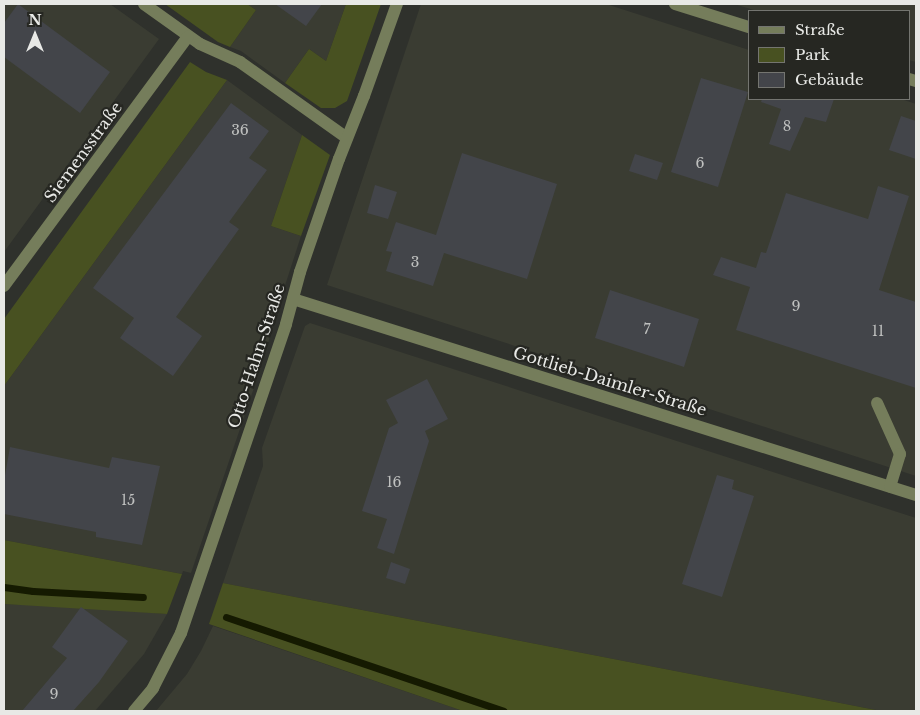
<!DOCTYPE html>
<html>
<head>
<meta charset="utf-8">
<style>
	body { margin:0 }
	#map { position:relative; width:920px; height:715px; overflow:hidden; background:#2f312c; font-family:"Libre Baskerville",serif }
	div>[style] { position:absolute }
	.built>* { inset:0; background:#3a3c32 }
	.green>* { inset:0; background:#485121 }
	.stream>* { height:7px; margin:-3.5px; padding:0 3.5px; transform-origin:3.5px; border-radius:3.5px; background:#151a01 }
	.building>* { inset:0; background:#43454a }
	.minor>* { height:12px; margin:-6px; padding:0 6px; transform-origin:6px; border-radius:6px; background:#757d5b }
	span { translate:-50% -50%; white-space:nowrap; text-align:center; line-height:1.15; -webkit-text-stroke:4.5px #262722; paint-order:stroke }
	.number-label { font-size:14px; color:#bfc0bf }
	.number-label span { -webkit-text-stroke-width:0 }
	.street-label { font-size:16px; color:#e8e9e6 }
	.frame { position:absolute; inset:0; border:5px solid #e8e9e6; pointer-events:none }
	.legend { position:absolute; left:748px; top:10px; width:162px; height:90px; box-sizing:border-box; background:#262722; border:1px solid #747570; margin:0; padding:6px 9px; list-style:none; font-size:15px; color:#e8e9e6 }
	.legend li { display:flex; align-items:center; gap:10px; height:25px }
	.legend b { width:25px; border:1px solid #747570 }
	.north { position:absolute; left:10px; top:10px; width:50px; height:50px; -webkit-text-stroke:4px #262722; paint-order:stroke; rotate:0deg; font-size:14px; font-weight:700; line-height:20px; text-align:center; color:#e8e9e6 }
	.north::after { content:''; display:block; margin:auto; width:18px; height:22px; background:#e8e9e6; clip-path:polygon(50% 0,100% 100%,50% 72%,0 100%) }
</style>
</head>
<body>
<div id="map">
	<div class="built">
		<div style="clip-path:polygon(4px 4px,110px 4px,159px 39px,4px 252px)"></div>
		<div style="clip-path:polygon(247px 4px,346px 4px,326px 61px,309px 49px,285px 83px,241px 51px,230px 47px,256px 10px)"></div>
		<div style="clip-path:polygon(421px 4px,606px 4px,749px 50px,749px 99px,901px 99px,916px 104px,916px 476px,327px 285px)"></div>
		<div style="clip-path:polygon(734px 4px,916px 4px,916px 62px,909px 60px,909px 11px,757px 11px)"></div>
		<div style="clip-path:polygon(227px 80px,302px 135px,271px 226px,301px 236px,281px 298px,262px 364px,191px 573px,183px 571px,182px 574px,4px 540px,4px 386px)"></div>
		<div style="clip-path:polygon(310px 323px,916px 518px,916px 711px,881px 711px,223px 583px,263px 466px,262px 448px,305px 326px)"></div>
		<div style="clip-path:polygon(4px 604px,81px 607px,167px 614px,144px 654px,95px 711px,4px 711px)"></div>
		<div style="clip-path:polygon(213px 626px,463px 711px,156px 711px,187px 674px,201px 651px)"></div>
	</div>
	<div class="green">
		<div style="clip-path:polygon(165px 4px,247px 4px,256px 10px,230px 47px,218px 42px)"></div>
		<div style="clip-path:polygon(346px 4px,381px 4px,347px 101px,335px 108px,321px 108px,285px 83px,309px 49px,326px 61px)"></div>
		<div style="clip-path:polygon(190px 62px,206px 72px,227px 80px,4px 386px,4px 319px)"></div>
		<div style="clip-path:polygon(302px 135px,330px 155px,301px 236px,271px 226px)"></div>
		<div style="clip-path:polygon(4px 540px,182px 574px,167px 614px,4px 604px)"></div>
		<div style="clip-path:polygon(223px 583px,881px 711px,463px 711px,209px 624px)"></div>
	</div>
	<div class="stream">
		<div style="left:4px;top:587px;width:29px;rotate:8deg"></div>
		<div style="left:33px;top:591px;width:110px;rotate:3.1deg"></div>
		<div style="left:226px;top:617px;width:293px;rotate:18.7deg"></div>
	</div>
	<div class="building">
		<div style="clip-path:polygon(18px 4px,110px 72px,80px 113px,4px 57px,4px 23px)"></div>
		<div style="clip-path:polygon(275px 4px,322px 4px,306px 26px)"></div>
		<div style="clip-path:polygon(701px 78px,748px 92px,718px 187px,671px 172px)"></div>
		<div style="clip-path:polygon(762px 99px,834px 99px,826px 122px,805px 117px,790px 151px,769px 144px,781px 109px,761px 102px)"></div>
		<div style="clip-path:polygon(231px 103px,269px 131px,249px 158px,267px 170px,229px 222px,239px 229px,176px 317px,202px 336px,173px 376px,120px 338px,134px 318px,93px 288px)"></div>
		<div style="clip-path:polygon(901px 116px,916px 121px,916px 159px,889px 150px)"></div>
		<div style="clip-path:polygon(462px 153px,557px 184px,527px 279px,444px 253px,433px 286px,386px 271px,392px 252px,386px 251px,396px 222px,436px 235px)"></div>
		<div style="clip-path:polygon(635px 154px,663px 163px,657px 180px,629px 171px)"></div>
		<div style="clip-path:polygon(375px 185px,397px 192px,388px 219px,367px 213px)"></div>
		<div style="clip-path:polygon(878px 186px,909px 196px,879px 290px,916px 302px,916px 388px,736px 330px,750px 287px,713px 275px,721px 257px,756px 268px,761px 252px,766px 253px,786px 193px,868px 219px)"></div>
		<div style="clip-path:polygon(610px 290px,699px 319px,684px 367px,595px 338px)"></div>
		<div style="clip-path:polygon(427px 379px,448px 419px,425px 431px,429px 441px,394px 554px,377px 548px,387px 519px,362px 511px,389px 428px,398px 423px,386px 400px)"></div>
		<div style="clip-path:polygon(10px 447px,109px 468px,112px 457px,160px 466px,142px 545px,96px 537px,96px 532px,4px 514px,4px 481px)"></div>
		<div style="clip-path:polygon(717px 475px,734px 480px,732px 489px,754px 496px,722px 597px,682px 584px)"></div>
		<div style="clip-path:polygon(391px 562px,410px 569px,405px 584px,386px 578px)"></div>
		<div style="clip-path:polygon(81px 607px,128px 641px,99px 682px,73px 711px,22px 711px,67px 658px,52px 647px)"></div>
	</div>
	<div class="minor">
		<div style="left:144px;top:4px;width:69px;rotate:35.5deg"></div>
		<div style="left:200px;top:44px;width:44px;rotate:24.2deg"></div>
		<div style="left:240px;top:62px;width:131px;rotate:35.4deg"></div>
		<div style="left:675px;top:4px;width:77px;rotate:17.3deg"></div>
		<div style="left:909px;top:79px;width:7px;rotate:16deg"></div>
		<div style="left:4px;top:286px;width:310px;rotate:-53.6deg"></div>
		<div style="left:293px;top:299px;width:653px;rotate:17.46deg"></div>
		<div style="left:877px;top:403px;width:56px;rotate:65.7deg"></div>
		<div style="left:900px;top:454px;width:34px;rotate:107deg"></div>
		<div style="left:134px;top:711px;width:30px;rotate:-50deg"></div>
		<div style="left:153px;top:688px;width:62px;rotate:-63deg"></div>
		<div style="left:181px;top:633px;width:326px;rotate:-71.2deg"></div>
		<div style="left:286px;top:324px;width:54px;rotate:-74.9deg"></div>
		<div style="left:300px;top:272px;width:120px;rotate:-71deg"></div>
		<div style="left:339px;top:159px;width:68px;rotate:-68.4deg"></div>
		<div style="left:364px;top:96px;width:98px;rotate:-70.3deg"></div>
	</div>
	<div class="number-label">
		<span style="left:787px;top:126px">8</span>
		<span style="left:240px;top:130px">36</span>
		<span style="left:700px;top:163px">6</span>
		<span style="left:415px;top:262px">3</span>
		<span style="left:796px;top:306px">9</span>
		<span style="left:647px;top:329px">7</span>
		<span style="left:878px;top:331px">11</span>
		<span style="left:394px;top:482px">16</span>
		<span style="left:128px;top:500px">15</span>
		<span style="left:54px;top:694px">9</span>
	</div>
	<div class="street-label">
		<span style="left:83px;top:152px;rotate:-54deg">Siemensstraße</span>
		<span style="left:256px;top:356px;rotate:-72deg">Otto-Hahn-Straße</span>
		<span style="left:610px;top:381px;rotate:17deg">Gottlieb-Daimler-Straße</span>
	</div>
	<div class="frame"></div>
	<ul class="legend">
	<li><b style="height:6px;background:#757d5b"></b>Straße</li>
	<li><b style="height:14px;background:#485121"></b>Park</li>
	<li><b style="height:14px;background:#43454a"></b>Gebäude</li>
	</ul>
	<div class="north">N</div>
</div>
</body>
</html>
